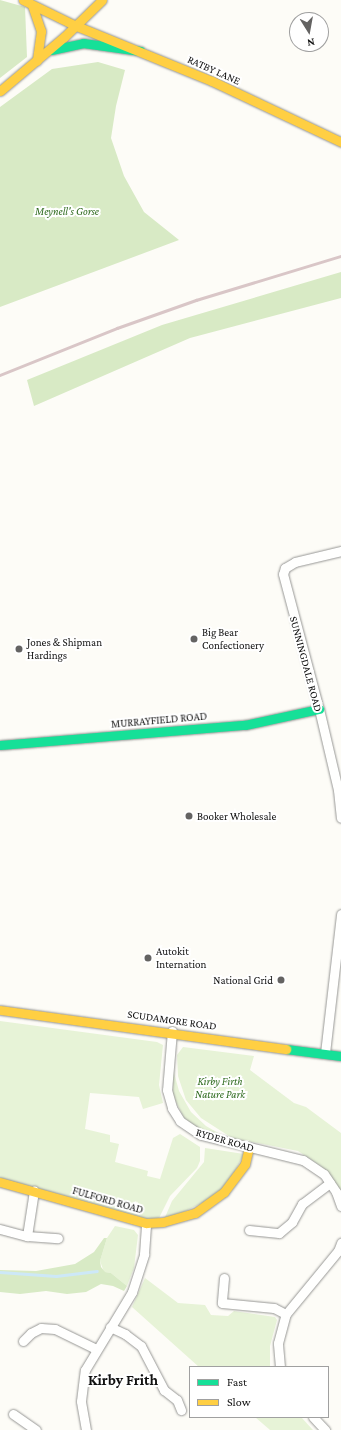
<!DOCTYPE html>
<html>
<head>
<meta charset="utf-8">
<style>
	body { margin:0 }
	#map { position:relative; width:341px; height:1430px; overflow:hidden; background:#fdfcf7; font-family:"Crimson Pro",serif }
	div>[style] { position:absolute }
	.green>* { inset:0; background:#e7f3d7 }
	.forest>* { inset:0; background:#d8eac5 }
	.stream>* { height:2.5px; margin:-1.25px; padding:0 1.25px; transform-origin:1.25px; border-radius:1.25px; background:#cde8f7 }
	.roads { filter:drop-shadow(0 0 1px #979795) drop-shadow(0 0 1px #979795) }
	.street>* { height:9px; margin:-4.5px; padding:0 4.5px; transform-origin:4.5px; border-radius:4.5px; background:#fffffe }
	.fast>* { height:9px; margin:-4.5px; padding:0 4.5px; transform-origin:4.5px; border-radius:4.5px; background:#16e098 }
	.slow>* { height:9px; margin:-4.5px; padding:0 4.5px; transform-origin:4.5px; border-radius:4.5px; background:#ffcf43 }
	.rail>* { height:2.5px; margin:-1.25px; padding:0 1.25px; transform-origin:1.25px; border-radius:1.25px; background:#d9c6c7 }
	.dots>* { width:11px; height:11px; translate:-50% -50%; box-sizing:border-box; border:2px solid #fff; border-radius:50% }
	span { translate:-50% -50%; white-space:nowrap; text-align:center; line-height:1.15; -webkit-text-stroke:4px #fff; paint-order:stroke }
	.street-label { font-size:11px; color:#111 }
	.park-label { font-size:11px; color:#2f6b1f; font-style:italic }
	.poi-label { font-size:11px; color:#111 }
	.left { translate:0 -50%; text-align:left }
	.right { translate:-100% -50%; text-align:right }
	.district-label { font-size:15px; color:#111; font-weight:700 }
	.legend { position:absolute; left:189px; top:1366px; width:140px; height:52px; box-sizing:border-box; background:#fff; border:1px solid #a0a0a0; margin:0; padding:5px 7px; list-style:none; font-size:12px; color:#111 }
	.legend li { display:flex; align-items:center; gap:8px; height:20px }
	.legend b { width:20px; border:1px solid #a0a0a0 }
	.north { position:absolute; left:289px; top:12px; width:40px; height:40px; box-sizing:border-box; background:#fff; border:1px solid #a0a0a0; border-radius:50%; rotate:169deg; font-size:11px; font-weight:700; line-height:16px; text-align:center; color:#111 }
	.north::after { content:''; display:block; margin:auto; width:14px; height:18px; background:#646362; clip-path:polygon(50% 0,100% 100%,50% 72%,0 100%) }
</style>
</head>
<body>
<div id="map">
	<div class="green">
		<div style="clip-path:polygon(0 1021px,157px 1042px,163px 1045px,159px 1085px,163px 1103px,143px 1109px,139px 1097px,90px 1093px,85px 1129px,110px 1135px,110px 1142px,119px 1144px,115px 1162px,148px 1171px,147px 1176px,160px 1179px,173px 1138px,180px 1134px,200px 1147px,200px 1161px,197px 1168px,170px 1196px,159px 1218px,147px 1219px,0 1180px)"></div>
		<div style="clip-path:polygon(183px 1047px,254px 1056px,250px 1070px,294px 1103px,306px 1107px,341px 1133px,341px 1193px,322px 1167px,298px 1151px,232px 1138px,201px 1118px,186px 1100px,178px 1076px,177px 1055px)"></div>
		<div style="clip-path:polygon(173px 1069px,179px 1091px,191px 1112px,206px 1126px,227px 1138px,204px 1132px,184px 1118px,173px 1096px)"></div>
		<div style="clip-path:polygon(205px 1148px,244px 1154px,224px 1192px,163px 1222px,172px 1201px,204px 1162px)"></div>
		<div style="clip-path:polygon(115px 1226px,134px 1230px,138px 1235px,134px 1268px,127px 1286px,111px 1273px,104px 1272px,100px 1261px,107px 1238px)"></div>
		<div style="clip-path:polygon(145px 1278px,178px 1303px,205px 1305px,211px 1315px,228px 1316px,234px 1311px,275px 1317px,277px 1320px,270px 1346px,270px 1367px,199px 1367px,132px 1307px)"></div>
		<div style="clip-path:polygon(255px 1417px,301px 1417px,313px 1430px,270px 1430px)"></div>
	</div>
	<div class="forest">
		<div style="clip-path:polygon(0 0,25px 7px,27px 57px,0 78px)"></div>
		<div style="clip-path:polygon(98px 62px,125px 70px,116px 106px,111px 138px,124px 176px,144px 212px,179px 240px,0 307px,0 107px,52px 69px)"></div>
		<div style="clip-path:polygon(341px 272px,341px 298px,190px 338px,34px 406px,27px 380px,162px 325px)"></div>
		<div style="clip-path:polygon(104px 1238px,107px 1238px,100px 1261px,101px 1267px,105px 1272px,111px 1273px,127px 1286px,124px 1291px,113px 1286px,101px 1284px,86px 1292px,67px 1294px,46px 1291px,20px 1294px,0 1292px,0 1270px,36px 1271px,75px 1264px,94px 1252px)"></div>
	</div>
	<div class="stream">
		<div style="left:0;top:1272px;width:56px;rotate:4.1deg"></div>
		<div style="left:56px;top:1276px;width:41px;rotate:-7deg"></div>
	</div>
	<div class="roads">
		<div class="street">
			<div style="left:341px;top:551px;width:47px;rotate:166.6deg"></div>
			<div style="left:295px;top:562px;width:12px;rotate:149deg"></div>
			<div style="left:285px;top:568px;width:6px;rotate:108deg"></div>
			<div style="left:283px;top:574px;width:140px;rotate:75.1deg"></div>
			<div style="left:319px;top:709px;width:83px;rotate:76.8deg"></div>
			<div style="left:338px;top:790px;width:28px;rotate:84deg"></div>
			<div style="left:172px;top:1031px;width:59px;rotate:94.8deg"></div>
			<div style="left:167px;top:1090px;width:19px;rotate:74deg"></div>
			<div style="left:172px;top:1108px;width:15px;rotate:58deg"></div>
			<div style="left:180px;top:1121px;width:25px;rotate:34deg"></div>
			<div style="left:201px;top:1135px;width:105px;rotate:13.8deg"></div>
			<div style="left:303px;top:1160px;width:25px;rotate:34deg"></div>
			<div style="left:324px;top:1174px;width:22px;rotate:56deg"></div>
			<div style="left:336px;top:1192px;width:15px;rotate:70deg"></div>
			<div style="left:325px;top:1053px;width:140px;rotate:-83.4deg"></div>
			<div style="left:0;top:1229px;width:28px;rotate:15deg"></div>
			<div style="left:27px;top:1236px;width:31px;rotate:4deg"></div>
			<div style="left:249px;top:1230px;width:30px;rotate:6deg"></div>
			<div style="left:279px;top:1233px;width:17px;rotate:-40deg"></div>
			<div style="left:292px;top:1222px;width:21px;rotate:-61deg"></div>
			<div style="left:302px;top:1204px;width:35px;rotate:-37deg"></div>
			<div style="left:27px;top:1236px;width:46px;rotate:-81.2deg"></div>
			<div style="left:224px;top:1278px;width:25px;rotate:95deg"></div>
			<div style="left:222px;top:1303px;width:52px;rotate:5.5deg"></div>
			<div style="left:274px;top:1308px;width:13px;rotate:27deg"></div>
			<div style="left:110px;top:1327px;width:17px;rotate:25deg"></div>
			<div style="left:125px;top:1334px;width:20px;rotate:37deg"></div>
			<div style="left:141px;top:1346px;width:50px;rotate:62.4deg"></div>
			<div style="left:164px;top:1390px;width:16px;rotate:38deg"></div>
			<div style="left:177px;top:1400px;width:11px;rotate:68deg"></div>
			<div style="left:23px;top:1341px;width:11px;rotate:-45deg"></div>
			<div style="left:31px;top:1333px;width:11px;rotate:-27deg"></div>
			<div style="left:41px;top:1328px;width:14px;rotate:4deg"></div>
			<div style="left:55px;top:1329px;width:46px;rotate:26deg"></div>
			<div style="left:280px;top:1367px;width:24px;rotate:-95deg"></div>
			<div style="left:278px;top:1343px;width:30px;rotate:-75deg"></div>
			<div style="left:286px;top:1314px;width:82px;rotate:-50.5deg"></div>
			<div style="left:338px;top:1251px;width:9px;rotate:-69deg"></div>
			<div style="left:13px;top:1414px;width:28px;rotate:35deg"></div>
			<div style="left:313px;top:1417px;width:18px;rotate:47deg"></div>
			<div style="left:86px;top:1430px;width:29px;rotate:-100deg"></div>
			<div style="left:81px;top:1401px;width:31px;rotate:-83deg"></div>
			<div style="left:85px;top:1370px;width:91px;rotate:-58.9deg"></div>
			<div style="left:132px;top:1292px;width:40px;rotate:-72deg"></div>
			<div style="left:144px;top:1254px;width:31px;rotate:-86deg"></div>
		</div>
		<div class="fast">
			<div style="left:51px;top:50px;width:33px;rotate:-12deg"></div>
			<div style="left:83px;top:43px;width:58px;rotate:8deg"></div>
			<div style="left:0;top:745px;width:246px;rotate:-4.7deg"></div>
			<div style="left:245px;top:725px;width:76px;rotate:-12.2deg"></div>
			<div style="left:286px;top:1049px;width:55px;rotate:7.3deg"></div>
		</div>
		<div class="slow">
			<div style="left:23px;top:0;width:57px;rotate:26.1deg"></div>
			<div style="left:74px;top:25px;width:149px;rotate:22.1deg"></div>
			<div style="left:212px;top:81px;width:143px;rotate:25.3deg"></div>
			<div style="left:32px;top:5px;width:28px;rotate:71deg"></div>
			<div style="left:41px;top:31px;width:30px;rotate:98deg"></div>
			<div style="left:0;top:91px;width:84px;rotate:-40.2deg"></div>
			<div style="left:64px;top:37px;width:53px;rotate:-44.2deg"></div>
			<div style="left:0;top:1010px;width:289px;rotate:7.8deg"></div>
			<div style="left:0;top:1182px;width:152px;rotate:15.7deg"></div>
			<div style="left:146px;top:1223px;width:17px;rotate:-3deg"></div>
			<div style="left:163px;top:1222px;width:33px;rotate:-16deg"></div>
			<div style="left:195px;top:1213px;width:36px;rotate:-36deg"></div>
			<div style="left:224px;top:1192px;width:35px;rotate:-53deg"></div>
			<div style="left:245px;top:1164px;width:17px;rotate:-77deg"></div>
		</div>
	</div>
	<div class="rail">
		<div style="left:0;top:375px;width:126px;rotate:-21.9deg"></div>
		<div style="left:117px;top:328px;width:84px;rotate:-19.5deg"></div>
		<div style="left:196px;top:300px;width:152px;rotate:-16.9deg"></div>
	</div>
	<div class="dots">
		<div style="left:194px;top:639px;background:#646362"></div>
		<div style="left:19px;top:649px;background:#646362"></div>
		<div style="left:189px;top:816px;background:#646362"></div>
		<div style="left:148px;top:958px;background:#646362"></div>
		<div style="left:281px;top:980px;background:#646362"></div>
	</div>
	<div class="street-label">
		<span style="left:214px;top:70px;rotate:24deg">RATBY LANE</span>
		<span style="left:306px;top:664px;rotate:75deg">SUNNINGDALE ROAD</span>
		<span style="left:159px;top:720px;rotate:-5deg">MURRAYFIELD ROAD</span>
		<span style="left:172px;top:1020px;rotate:8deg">SCUDAMORE ROAD</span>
		<span style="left:225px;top:1140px;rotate:16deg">RYDER ROAD</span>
		<span style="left:108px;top:1200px;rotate:16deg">FULFORD ROAD</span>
	</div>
	<div class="park-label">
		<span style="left:67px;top:211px">Meynell's Gorse</span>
		<span style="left:220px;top:1088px">Kirby Firth<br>Nature Park</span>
	</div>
	<div class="poi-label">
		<span class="left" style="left:202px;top:639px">Big Bear<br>Confectionery</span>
		<span class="left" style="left:27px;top:649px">Jones &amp; Shipman<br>Hardings</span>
		<span class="left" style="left:197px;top:816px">Booker Wholesale</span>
		<span class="left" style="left:156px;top:958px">Autokit<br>Internation</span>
		<span class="right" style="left:273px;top:980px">National Grid</span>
	</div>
	<div class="district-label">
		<span style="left:123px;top:1381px">Kirby Frith</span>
	</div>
	<ul class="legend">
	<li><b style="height:5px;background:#16e098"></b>Fast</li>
	<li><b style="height:5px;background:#ffcf43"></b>Slow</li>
	</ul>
	<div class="north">N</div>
</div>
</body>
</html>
